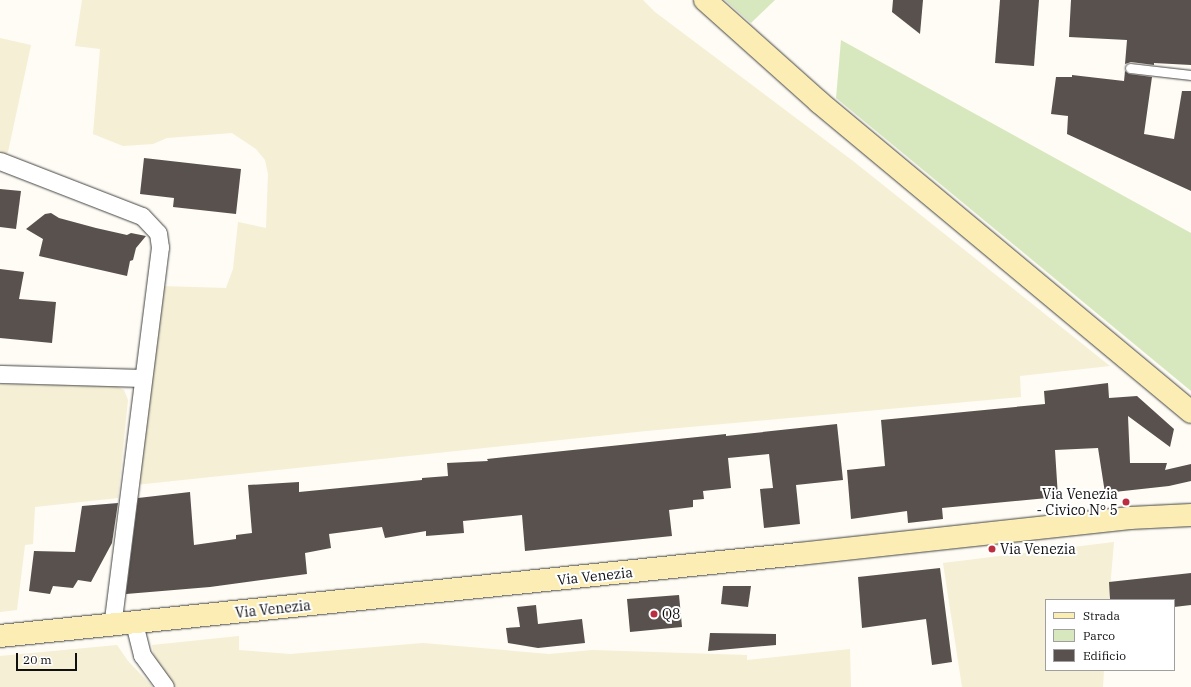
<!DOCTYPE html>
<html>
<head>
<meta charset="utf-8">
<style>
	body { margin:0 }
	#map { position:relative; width:1191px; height:687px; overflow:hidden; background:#fefcf4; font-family:"IBM Plex Serif",serif }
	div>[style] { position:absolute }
	.farmland>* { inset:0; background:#f4efd5 }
	.green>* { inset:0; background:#d8e8be }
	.building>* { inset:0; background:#59514d }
	.roads { filter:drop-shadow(0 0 1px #434343) drop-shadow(0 0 1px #434343) }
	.lane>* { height:9px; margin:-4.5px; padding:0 4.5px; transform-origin:4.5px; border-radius:4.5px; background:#fff }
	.street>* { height:17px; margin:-8.5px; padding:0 8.5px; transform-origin:8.5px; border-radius:8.5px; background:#fff }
	.secondary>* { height:22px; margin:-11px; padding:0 11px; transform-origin:11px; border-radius:11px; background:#fbedb3 }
	.dots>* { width:11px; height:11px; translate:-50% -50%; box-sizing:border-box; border:2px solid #fff; border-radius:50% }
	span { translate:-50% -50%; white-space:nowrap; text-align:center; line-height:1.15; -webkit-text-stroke:4px #fff; paint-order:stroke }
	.poi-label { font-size:14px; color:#101010 }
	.right { translate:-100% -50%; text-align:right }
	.left { translate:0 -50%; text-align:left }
	.street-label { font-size:14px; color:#101010 }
	.legend { position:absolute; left:1045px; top:599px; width:130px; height:72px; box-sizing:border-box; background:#fff; border:1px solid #9f9f9f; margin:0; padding:5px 7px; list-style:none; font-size:12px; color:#101010 }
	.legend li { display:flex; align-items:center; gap:8px; height:20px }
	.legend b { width:20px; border:1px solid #9f9f9f }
	.scale { position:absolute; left:16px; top:653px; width:61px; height:18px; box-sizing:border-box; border:2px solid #101010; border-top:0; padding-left:5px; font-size:12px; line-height:14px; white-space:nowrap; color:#101010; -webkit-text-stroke:3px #fff; paint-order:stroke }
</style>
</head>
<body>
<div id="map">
	<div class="farmland">
		<div style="clip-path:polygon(82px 0,643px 0,655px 12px,853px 161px,1110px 366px,1020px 376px,1021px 397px,646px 431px,135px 485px,160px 286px,226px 288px,233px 269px,238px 222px,266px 228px,268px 174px,265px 160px,256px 149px,232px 133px,167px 138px,153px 144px,123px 146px,93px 134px,100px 49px,75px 46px)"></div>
		<div style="clip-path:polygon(0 38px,31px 45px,8px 152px,4px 156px,0 155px)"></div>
		<div style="clip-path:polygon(0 384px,116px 386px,124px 390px,128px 400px,118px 498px,35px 507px,33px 544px,25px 545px,17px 610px,0 612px)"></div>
		<div style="clip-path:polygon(1114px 542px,1109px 600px,1046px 600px,1046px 670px,1104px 670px,1103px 687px,962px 687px,943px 563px)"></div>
		<div style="clip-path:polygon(239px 636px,239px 650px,290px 654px,423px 643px,549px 654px,592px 650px,747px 655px,747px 660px,850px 649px,851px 687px,175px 687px,155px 662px,152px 645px)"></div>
		<div style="clip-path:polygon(117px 645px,128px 661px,153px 687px,0 687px,0 656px)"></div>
	</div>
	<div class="green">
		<div style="clip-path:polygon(725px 0,775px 0,751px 23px)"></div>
		<div style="clip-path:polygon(841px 40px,1191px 233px,1191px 391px,836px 98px)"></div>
	</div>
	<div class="building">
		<div style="clip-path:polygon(893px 0,923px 0,920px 34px,892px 12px)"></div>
		<div style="clip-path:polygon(1000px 0,1039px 0,1034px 66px,995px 63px)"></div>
		<div style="clip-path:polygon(1071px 0,1191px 0,1191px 65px,1154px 63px,1154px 65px,1131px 62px,1125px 64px,1127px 40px,1069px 37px)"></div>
		<div style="clip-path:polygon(1125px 71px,1129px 74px,1152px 77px,1144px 134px,1174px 139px,1182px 91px,1191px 91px,1191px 191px,1067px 134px,1068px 116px,1051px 114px,1056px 77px,1072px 77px,1072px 75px,1124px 81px)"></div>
		<div style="clip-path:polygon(144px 158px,241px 169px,236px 214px,173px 207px,174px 198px,140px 194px)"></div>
		<div style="clip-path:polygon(0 189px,21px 191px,16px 229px,0 227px)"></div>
		<div style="clip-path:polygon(51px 213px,59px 218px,96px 228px,127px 235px,131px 233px,146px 236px,136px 248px,133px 260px,130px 261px,127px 276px,39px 256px,43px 239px,26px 229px,45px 214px)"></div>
		<div style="clip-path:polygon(0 269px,24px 272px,19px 299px,56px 302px,52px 343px,0 338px)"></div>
		<div style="clip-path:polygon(1108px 383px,1109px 398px,1137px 396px,1174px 429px,1170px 447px,1128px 416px,1130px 463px,1167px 463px,1165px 470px,1191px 464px,1191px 481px,1169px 486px,1105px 493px,1098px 448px,1055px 450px,1058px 497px,942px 508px,943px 519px,908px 523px,907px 511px,851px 519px,847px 470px,885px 466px,881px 420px,1045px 404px,1044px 391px)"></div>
		<div style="clip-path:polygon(837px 424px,843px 480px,796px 485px,800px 524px,764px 528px,760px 489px,773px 488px,769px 454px,728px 458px,731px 488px,703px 491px,704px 499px,693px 500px,693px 507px,669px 510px,672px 536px,525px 551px,522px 515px,463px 521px,464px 533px,426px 536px,426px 531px,385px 538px,382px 527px,329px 534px,331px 548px,305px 553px,307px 574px,210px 587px,126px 594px,138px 498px,190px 492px,194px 545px,236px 539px,236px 535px,252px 533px,248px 485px,299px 482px,299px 492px,422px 480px,422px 478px,448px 476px,447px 463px,488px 461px,487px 459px,726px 434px,726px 436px)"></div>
		<div style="clip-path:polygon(118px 503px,112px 543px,91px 582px,78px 580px,73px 588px,53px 586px,50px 594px,29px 591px,34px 551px,75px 552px,82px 506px)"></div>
		<div style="clip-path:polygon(940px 568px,952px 662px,932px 665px,926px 619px,862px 628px,858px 577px)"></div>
		<div style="clip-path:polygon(1191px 573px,1191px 605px,1174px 607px,1174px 600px,1110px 600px,1109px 582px)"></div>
		<div style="clip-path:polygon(723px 586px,751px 586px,748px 607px,721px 604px)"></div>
		<div style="clip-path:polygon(679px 595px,682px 627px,630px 632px,627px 599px)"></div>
		<div style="clip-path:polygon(536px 605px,538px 624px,582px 619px,585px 643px,538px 648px,508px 643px,506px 628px,520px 627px,517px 607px)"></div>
		<div style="clip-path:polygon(710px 633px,776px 634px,776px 645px,708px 651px)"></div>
	</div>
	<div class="roads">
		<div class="lane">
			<div style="left:1130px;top:68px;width:61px;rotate:6.5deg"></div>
		</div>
		<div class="street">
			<div style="left:0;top:161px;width:152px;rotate:21.2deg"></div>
			<div style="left:142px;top:216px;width:23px;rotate:47deg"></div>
			<div style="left:158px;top:233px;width:14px;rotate:82deg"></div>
			<div style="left:160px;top:247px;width:382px;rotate:97.2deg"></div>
			<div style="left:0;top:374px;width:143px;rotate:1.6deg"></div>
			<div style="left:134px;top:623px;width:33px;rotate:76deg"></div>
			<div style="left:142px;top:655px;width:39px;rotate:54deg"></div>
		</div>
		<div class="secondary">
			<div style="left:705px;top:0;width:153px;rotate:41.8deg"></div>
			<div style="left:819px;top:102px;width:484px;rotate:39.8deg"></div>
			<div style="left:0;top:636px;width:803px;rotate:-5.86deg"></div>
			<div style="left:799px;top:554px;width:333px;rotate:-6.2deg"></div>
			<div style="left:1130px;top:518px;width:61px;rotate:-2.8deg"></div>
		</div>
	</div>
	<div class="dots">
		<div style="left:1126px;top:502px;background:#bb2e40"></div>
		<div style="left:992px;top:549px;background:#bb2e40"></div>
		<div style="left:654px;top:614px;background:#bb2e40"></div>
	</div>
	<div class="poi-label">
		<span class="right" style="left:1118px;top:502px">Via Venezia<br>- Civico N° 5</span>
		<span class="left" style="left:1000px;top:549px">Via Venezia</span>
		<span class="left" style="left:662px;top:614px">Q8</span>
	</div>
	<div class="street-label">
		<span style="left:595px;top:576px;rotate:-6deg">Via Venezia</span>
		<span style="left:273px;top:609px;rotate:-6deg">Via Venezia</span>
	</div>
	<ul class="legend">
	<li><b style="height:5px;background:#fbedb3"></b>Strada</li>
	<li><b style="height:11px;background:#d8e8be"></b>Parco</li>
	<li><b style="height:11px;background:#59514d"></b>Edificio</li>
	</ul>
	<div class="scale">20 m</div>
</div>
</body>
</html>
